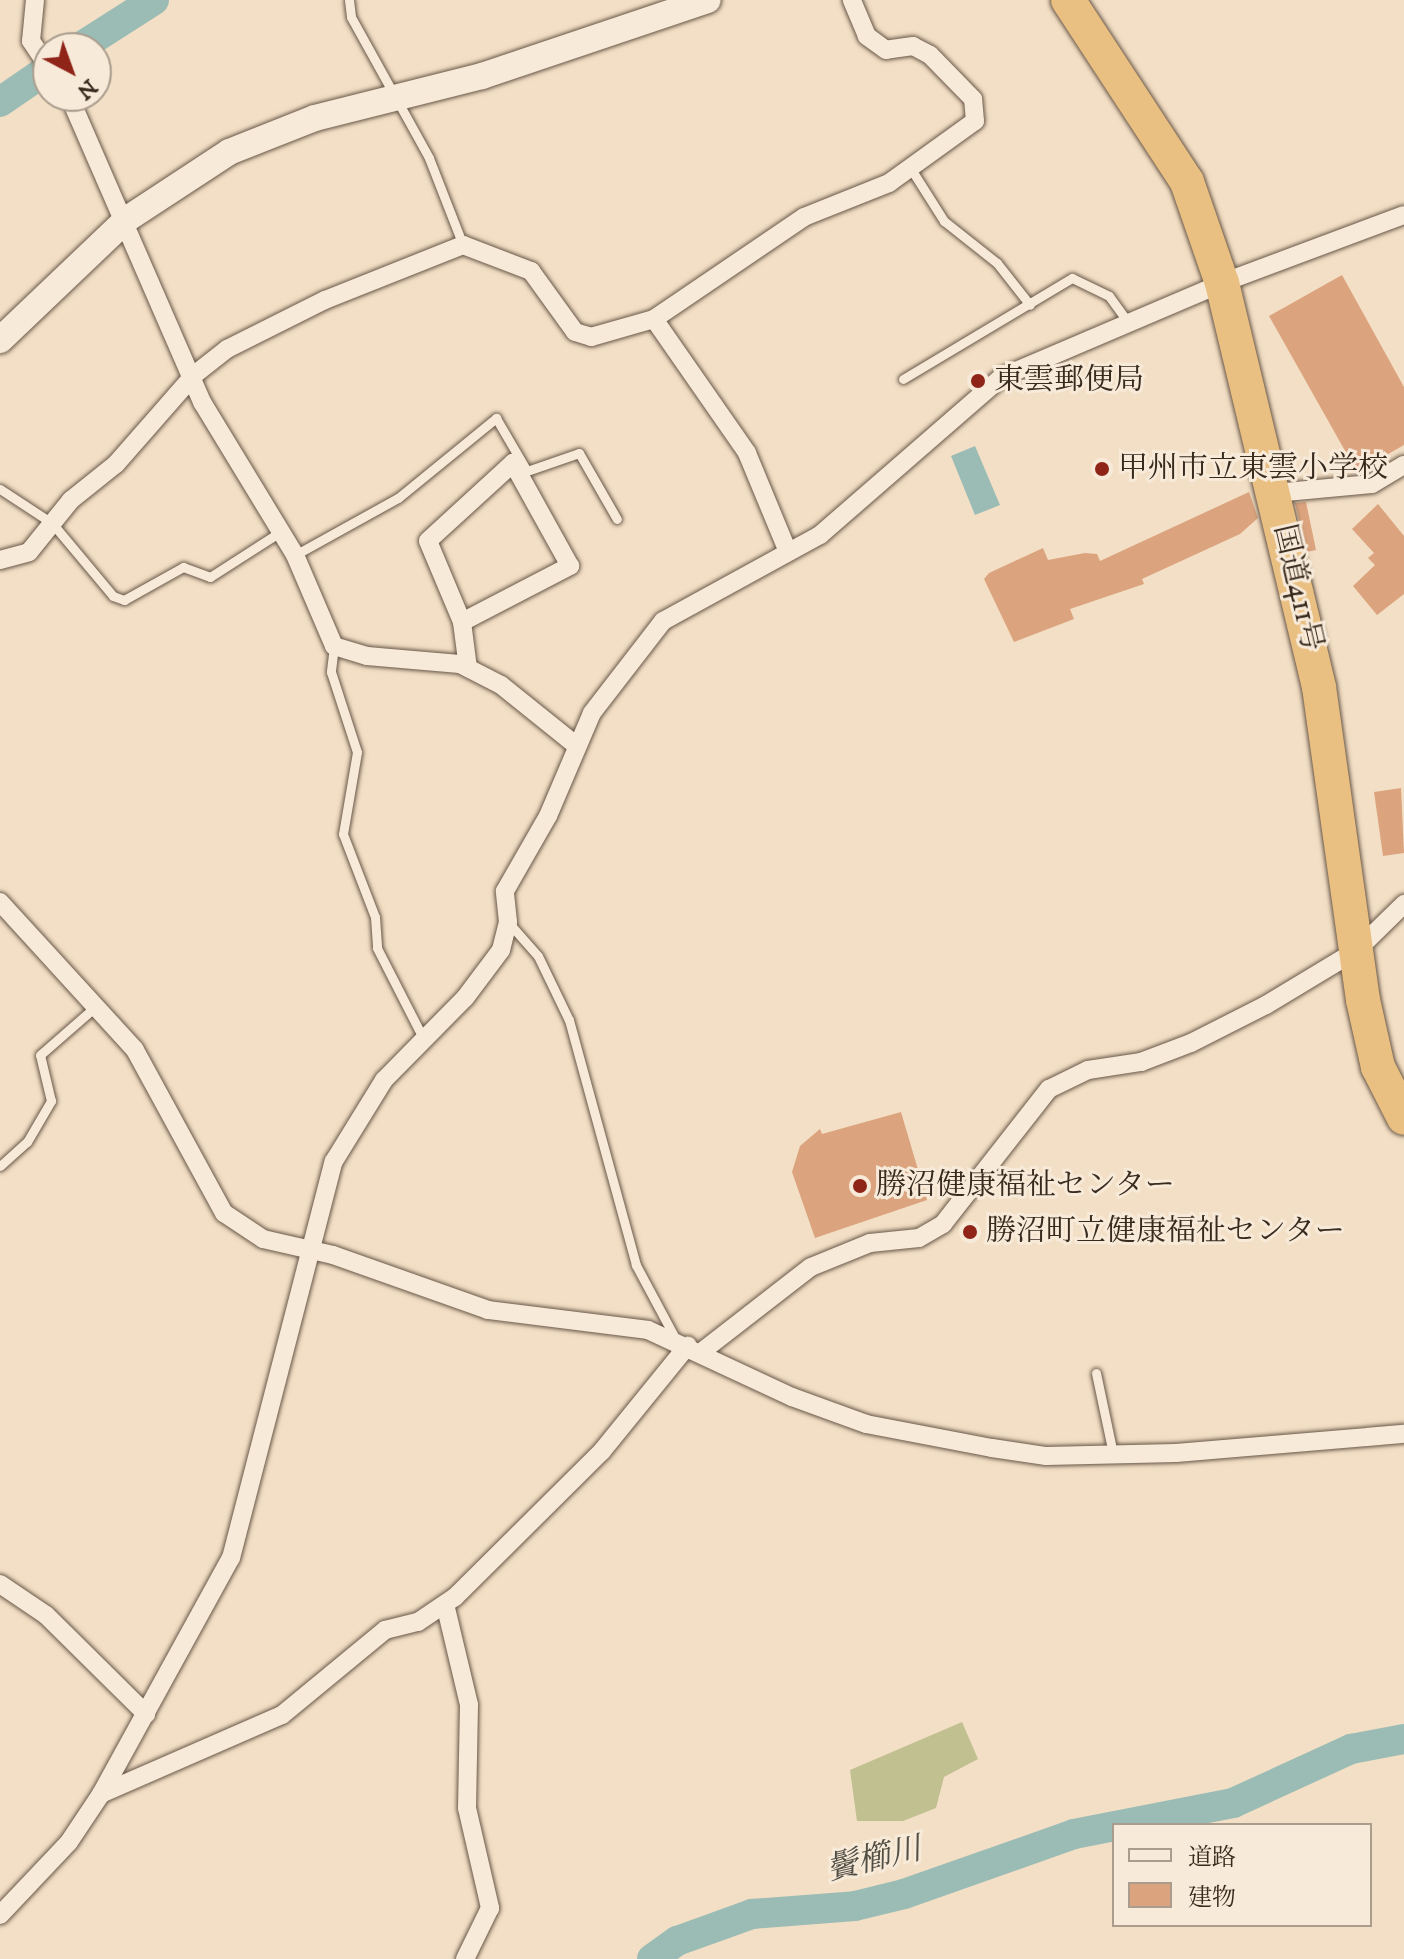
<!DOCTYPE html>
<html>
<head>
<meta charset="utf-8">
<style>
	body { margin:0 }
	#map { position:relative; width:1404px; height:1959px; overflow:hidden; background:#f3dfc5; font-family:"IM FELL DW Pica","Noto Serif JP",serif }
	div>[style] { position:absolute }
	.green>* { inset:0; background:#c0c091 }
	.water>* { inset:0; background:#9bbcb5 }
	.river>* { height:30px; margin:-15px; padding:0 15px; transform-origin:15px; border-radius:15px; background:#9bbcb5 }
	.building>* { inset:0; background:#dba47e }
	.roads { filter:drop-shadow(0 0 2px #685748) drop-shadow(0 0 2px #685748) }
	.lane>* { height:9px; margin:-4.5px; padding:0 4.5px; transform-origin:4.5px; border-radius:4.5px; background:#f7ead9 }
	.street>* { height:18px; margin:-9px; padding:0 9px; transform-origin:9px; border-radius:9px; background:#f7ead9 }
	.secondary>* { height:26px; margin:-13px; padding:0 13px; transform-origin:13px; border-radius:13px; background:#f7ead9 }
	.highway>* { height:34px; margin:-17px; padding:0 17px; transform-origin:17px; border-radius:17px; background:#eac082 }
	.dots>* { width:22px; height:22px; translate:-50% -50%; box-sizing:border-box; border:4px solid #f7ead9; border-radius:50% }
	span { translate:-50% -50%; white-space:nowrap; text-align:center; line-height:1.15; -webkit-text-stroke:6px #f7ead9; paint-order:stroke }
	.poi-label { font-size:30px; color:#392a1e }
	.left { translate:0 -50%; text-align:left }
	.street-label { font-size:30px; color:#392a1e }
	.water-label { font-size:32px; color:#524e44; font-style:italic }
	.legend { position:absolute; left:1112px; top:1823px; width:260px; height:104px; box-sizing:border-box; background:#f7ead9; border:2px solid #ab9d8e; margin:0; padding:10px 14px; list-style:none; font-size:24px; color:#392a1e }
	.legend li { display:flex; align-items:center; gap:16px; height:40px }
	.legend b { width:40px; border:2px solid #ab9d8e }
	.north { position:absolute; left:32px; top:32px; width:80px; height:80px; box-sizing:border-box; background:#f7ead9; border:2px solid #ab9d8e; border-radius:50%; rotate:139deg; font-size:22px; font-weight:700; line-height:32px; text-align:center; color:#392a1e }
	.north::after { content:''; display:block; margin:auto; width:28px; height:36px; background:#8f2418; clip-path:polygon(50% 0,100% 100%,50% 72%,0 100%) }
</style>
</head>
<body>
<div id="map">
	<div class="green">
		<div style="clip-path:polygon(962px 1722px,978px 1759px,944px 1777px,936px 1808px,903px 1821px,857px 1821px,850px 1770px)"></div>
	</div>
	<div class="water">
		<div style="clip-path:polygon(975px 446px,1000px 505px,975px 515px,951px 456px)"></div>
	</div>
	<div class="river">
		<div style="left:79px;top:48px;width:89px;rotate:-32.6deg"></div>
		<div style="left:0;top:102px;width:58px;rotate:-34.5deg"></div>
		<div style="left:652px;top:1959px;width:31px;rotate:-36deg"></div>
		<div style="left:677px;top:1941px;width:80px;rotate:-19.8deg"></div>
		<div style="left:752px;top:1914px;width:103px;rotate:-4.4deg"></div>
		<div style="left:855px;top:1906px;width:50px;rotate:-13.8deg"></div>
		<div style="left:904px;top:1894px;width:180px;rotate:-19.4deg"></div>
		<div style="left:1074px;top:1834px;width:162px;rotate:-11deg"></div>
		<div style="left:1233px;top:1803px;width:130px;rotate:-24.6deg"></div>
		<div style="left:1351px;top:1749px;width:54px;rotate:-10.7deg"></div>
	</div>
	<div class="building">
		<div style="clip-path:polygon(1342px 275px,1404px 387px,1404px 445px,1357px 472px,1269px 316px)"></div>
		<div style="clip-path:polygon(1249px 492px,1258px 518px,1240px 534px,1142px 579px,1144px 584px,1070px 609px,1074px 619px,1014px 642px,984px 579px,989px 573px,1043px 548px,1048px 560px,1085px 553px,1097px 554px,1100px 561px)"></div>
		<div style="clip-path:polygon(1306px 502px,1316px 550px,1307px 552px,1295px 503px)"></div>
		<div style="clip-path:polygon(1378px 504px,1404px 536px,1404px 594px,1377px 615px,1353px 586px,1375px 565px,1368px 558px,1374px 553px,1352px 529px)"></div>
		<div style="clip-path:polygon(1401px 788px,1404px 853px,1383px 856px,1374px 792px)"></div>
		<div style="clip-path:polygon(901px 1112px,927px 1200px,815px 1238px,792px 1172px,800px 1146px,820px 1129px,822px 1134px)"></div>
	</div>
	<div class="roads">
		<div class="lane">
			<div style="left:349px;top:0;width:17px;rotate:83deg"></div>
			<div style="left:351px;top:17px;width:161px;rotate:61deg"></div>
			<div style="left:429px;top:158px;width:93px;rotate:68.7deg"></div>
			<div style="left:911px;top:169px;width:62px;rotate:57.6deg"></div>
			<div style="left:944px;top:221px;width:68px;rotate:38.4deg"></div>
			<div style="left:997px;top:263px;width:53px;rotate:51.8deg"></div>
			<div style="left:903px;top:379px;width:197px;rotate:-30.9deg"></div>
			<div style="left:1072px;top:278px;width:41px;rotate:25.9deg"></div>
			<div style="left:1109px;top:296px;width:31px;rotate:54deg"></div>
			<div style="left:0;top:489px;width:62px;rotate:33.2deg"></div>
			<div style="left:52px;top:523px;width:95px;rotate:50.1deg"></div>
			<div style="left:113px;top:596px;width:12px;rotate:20deg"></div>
			<div style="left:124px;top:600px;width:68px;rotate:-29.2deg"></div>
			<div style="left:183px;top:567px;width:29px;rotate:20deg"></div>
			<div style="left:210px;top:577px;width:83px;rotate:-32.7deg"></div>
			<div style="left:295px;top:555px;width:118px;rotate:-29deg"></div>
			<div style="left:398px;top:498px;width:127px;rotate:-39.2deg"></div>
			<div style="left:496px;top:418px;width:61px;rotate:59.7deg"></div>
			<div style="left:527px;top:471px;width:55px;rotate:-19.1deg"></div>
			<div style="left:579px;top:453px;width:76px;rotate:60.1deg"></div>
			<div style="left:334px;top:646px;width:26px;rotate:97deg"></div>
			<div style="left:331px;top:672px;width:84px;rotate:72deg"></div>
			<div style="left:357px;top:752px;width:83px;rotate:99.7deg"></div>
			<div style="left:343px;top:834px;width:89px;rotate:68.9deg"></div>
			<div style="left:375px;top:917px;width:31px;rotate:86deg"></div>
			<div style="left:377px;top:948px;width:101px;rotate:62.9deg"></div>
			<div style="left:508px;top:922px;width:45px;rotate:48.6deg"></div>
			<div style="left:538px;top:956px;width:71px;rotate:64.2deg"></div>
			<div style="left:569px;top:1020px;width:254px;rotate:74.7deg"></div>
			<div style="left:636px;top:1265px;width:85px;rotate:61.9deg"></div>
			<div style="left:0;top:1166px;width:36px;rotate:-42deg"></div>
			<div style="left:27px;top:1142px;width:48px;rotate:-59.7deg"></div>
			<div style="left:51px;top:1101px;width:47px;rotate:-103.4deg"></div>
			<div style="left:40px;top:1055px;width:73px;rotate:-41.1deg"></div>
			<div style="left:1096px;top:1373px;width:83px;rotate:78.1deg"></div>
		</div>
		<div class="street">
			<div style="left:35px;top:0;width:41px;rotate:95.6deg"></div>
			<div style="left:31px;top:41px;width:30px;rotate:56deg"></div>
			<div style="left:69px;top:96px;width:334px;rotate:66.5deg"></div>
			<div style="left:202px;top:402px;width:179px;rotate:58.7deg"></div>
			<div style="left:295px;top:555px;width:99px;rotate:66.8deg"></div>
			<div style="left:334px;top:646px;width:34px;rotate:17deg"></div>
			<div style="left:367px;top:656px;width:93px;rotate:4.9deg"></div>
			<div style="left:460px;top:664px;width:46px;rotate:27.1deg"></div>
			<div style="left:501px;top:685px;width:97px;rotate:38.8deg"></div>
			<div style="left:654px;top:319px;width:181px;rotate:-34.2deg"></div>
			<div style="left:804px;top:217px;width:92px;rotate:-21.8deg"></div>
			<div style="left:889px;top:183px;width:106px;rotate:-35.8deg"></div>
			<div style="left:975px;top:121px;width:22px;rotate:-95deg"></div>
			<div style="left:973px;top:99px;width:62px;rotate:-134.3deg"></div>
			<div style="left:930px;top:55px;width:19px;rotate:-152deg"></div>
			<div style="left:913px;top:46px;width:27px;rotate:172deg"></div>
			<div style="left:886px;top:50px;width:24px;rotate:-144deg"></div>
			<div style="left:867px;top:36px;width:39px;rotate:-113deg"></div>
			<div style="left:1275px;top:493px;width:97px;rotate:-5.3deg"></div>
			<div style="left:1372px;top:484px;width:37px;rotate:-31deg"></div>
			<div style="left:0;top:560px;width:30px;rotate:-15deg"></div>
			<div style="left:29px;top:552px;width:67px;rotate:-51.1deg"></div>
			<div style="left:71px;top:500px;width:58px;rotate:-38.7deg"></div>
			<div style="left:116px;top:464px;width:118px;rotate:-48.8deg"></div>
			<div style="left:194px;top:375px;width:42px;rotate:-38.2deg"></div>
			<div style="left:227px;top:349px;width:110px;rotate:-26.6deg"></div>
			<div style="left:325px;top:300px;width:149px;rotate:-21.7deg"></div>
			<div style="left:463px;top:245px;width:73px;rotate:20.9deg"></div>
			<div style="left:531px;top:271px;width:75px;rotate:54.2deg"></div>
			<div style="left:575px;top:332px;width:17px;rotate:17deg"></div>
			<div style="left:591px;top:337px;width:66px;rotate:-15.9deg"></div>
			<div style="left:654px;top:319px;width:163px;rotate:55.2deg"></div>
			<div style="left:747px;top:453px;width:107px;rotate:67.5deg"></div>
			<div style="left:462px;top:622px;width:122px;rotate:-27.4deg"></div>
			<div style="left:570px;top:566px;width:118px;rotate:-119deg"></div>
			<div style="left:513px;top:463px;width:115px;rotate:137.5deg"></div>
			<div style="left:428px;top:541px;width:88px;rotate:67.2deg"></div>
			<div style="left:462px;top:622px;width:46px;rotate:82.6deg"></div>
			<div style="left:0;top:902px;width:200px;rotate:47.6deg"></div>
			<div style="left:135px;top:1050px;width:186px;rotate:61.4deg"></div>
			<div style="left:224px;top:1213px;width:47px;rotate:33.7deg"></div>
			<div style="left:263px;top:1239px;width:72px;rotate:12.9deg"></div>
			<div style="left:333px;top:1255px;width:164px;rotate:19.5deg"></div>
			<div style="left:488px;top:1310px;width:161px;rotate:7.1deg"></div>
			<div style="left:648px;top:1330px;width:159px;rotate:25deg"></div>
			<div style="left:792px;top:1397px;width:79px;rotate:20deg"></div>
			<div style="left:866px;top:1424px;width:128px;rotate:10.8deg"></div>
			<div style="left:992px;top:1448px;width:55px;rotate:8.4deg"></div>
			<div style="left:1046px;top:1456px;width:130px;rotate:-1.3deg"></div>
			<div style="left:1176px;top:1453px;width:229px;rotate:-4.8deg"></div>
			<div style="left:700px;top:1353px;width:140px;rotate:-37.8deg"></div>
			<div style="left:811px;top:1267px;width:64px;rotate:-22.1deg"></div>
			<div style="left:870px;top:1243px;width:49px;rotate:-5.8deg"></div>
			<div style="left:919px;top:1238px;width:28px;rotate:-30deg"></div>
			<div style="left:943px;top:1224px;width:172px;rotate:-51.9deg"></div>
			<div style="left:1049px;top:1089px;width:43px;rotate:-26deg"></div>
			<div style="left:1088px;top:1070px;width:54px;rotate:-8.6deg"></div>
			<div style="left:1141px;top:1062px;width:53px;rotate:-20.8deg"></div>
			<div style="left:1191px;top:1043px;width:84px;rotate:-26.9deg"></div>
			<div style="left:1266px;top:1005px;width:106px;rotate:-31.1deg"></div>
			<div style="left:1357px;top:950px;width:66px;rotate:-44.4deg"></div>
			<div style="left:0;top:1584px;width:55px;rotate:34deg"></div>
			<div style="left:46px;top:1615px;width:141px;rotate:44.7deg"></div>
			<div style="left:445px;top:1604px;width:104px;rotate:76.6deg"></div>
			<div style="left:469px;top:1705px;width:103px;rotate:91.1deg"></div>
			<div style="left:467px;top:1808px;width:103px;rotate:77deg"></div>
			<div style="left:490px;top:1908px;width:57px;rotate:116.1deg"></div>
			<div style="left:101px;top:1794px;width:197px;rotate:-23.6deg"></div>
			<div style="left:282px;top:1715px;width:134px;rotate:-39.5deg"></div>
			<div style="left:385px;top:1630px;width:34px;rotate:-14deg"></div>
			<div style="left:418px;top:1622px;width:45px;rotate:-34deg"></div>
			<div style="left:455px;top:1597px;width:207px;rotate:-44.8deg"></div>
			<div style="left:602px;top:1451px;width:136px;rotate:-50.9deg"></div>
			<div style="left:0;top:1915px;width:100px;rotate:-46.6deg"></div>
			<div style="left:69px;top:1842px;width:58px;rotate:-56.3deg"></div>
			<div style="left:101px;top:1794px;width:269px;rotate:-61.2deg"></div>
			<div style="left:231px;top:1558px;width:410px;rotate:-75.5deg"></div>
			<div style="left:334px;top:1161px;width:95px;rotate:-58.3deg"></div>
			<div style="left:384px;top:1080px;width:115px;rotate:-45.4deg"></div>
			<div style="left:465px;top:998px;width:60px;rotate:-53.1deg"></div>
			<div style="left:501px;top:950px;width:29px;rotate:-76deg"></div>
			<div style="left:508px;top:922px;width:31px;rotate:-96deg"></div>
			<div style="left:505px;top:891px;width:86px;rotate:-60.2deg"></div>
			<div style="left:548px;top:816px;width:112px;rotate:-66.9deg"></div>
			<div style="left:592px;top:713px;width:116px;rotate:-52.3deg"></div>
			<div style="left:663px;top:621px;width:179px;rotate:-28.7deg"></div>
			<div style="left:820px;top:535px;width:241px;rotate:-41deg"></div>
			<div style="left:1002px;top:377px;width:239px;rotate:-23.1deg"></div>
			<div style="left:1222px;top:283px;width:194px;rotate:-20.5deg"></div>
		</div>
		<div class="secondary">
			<div style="left:0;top:340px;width:175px;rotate:-43.6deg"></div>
			<div style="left:127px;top:219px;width:122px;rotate:-33.3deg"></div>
			<div style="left:229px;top:152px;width:92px;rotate:-21.6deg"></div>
			<div style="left:315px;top:118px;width:172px;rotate:-14.1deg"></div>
			<div style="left:482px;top:76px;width:238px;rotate:-18.6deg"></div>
		</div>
		<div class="highway">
			<div style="left:1068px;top:0;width:217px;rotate:56.8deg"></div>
			<div style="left:1187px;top:182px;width:107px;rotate:70.9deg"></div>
			<div style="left:1222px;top:283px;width:415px;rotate:76.5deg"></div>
			<div style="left:1319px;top:687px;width:316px;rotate:82deg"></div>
			<div style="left:1363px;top:1000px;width:69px;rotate:77.4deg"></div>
			<div style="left:1378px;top:1067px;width:57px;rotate:63deg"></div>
		</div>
	</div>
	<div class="dots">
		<div style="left:978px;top:381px;background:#8f2418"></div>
		<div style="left:1102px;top:469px;background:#8f2418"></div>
		<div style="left:860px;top:1186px;background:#8f2418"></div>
		<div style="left:970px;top:1232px;background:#8f2418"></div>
	</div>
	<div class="poi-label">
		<span class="left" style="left:994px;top:381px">東雲郵便局</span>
		<span class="left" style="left:1118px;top:469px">甲州市立東雲小学校</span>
		<span class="left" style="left:876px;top:1186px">勝沼健康福祉センター</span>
		<span class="left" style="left:986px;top:1232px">勝沼町立健康福祉センター</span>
	</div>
	<div class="street-label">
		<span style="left:1297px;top:588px;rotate:77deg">国道411号</span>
	</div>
	<div class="water-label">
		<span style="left:874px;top:1860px;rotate:-13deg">鬢櫛川</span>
	</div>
	<ul class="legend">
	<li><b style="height:10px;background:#f7ead9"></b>道路</li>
	<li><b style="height:22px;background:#dba47e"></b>建物</li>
	</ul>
	<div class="north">N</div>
</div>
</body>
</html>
